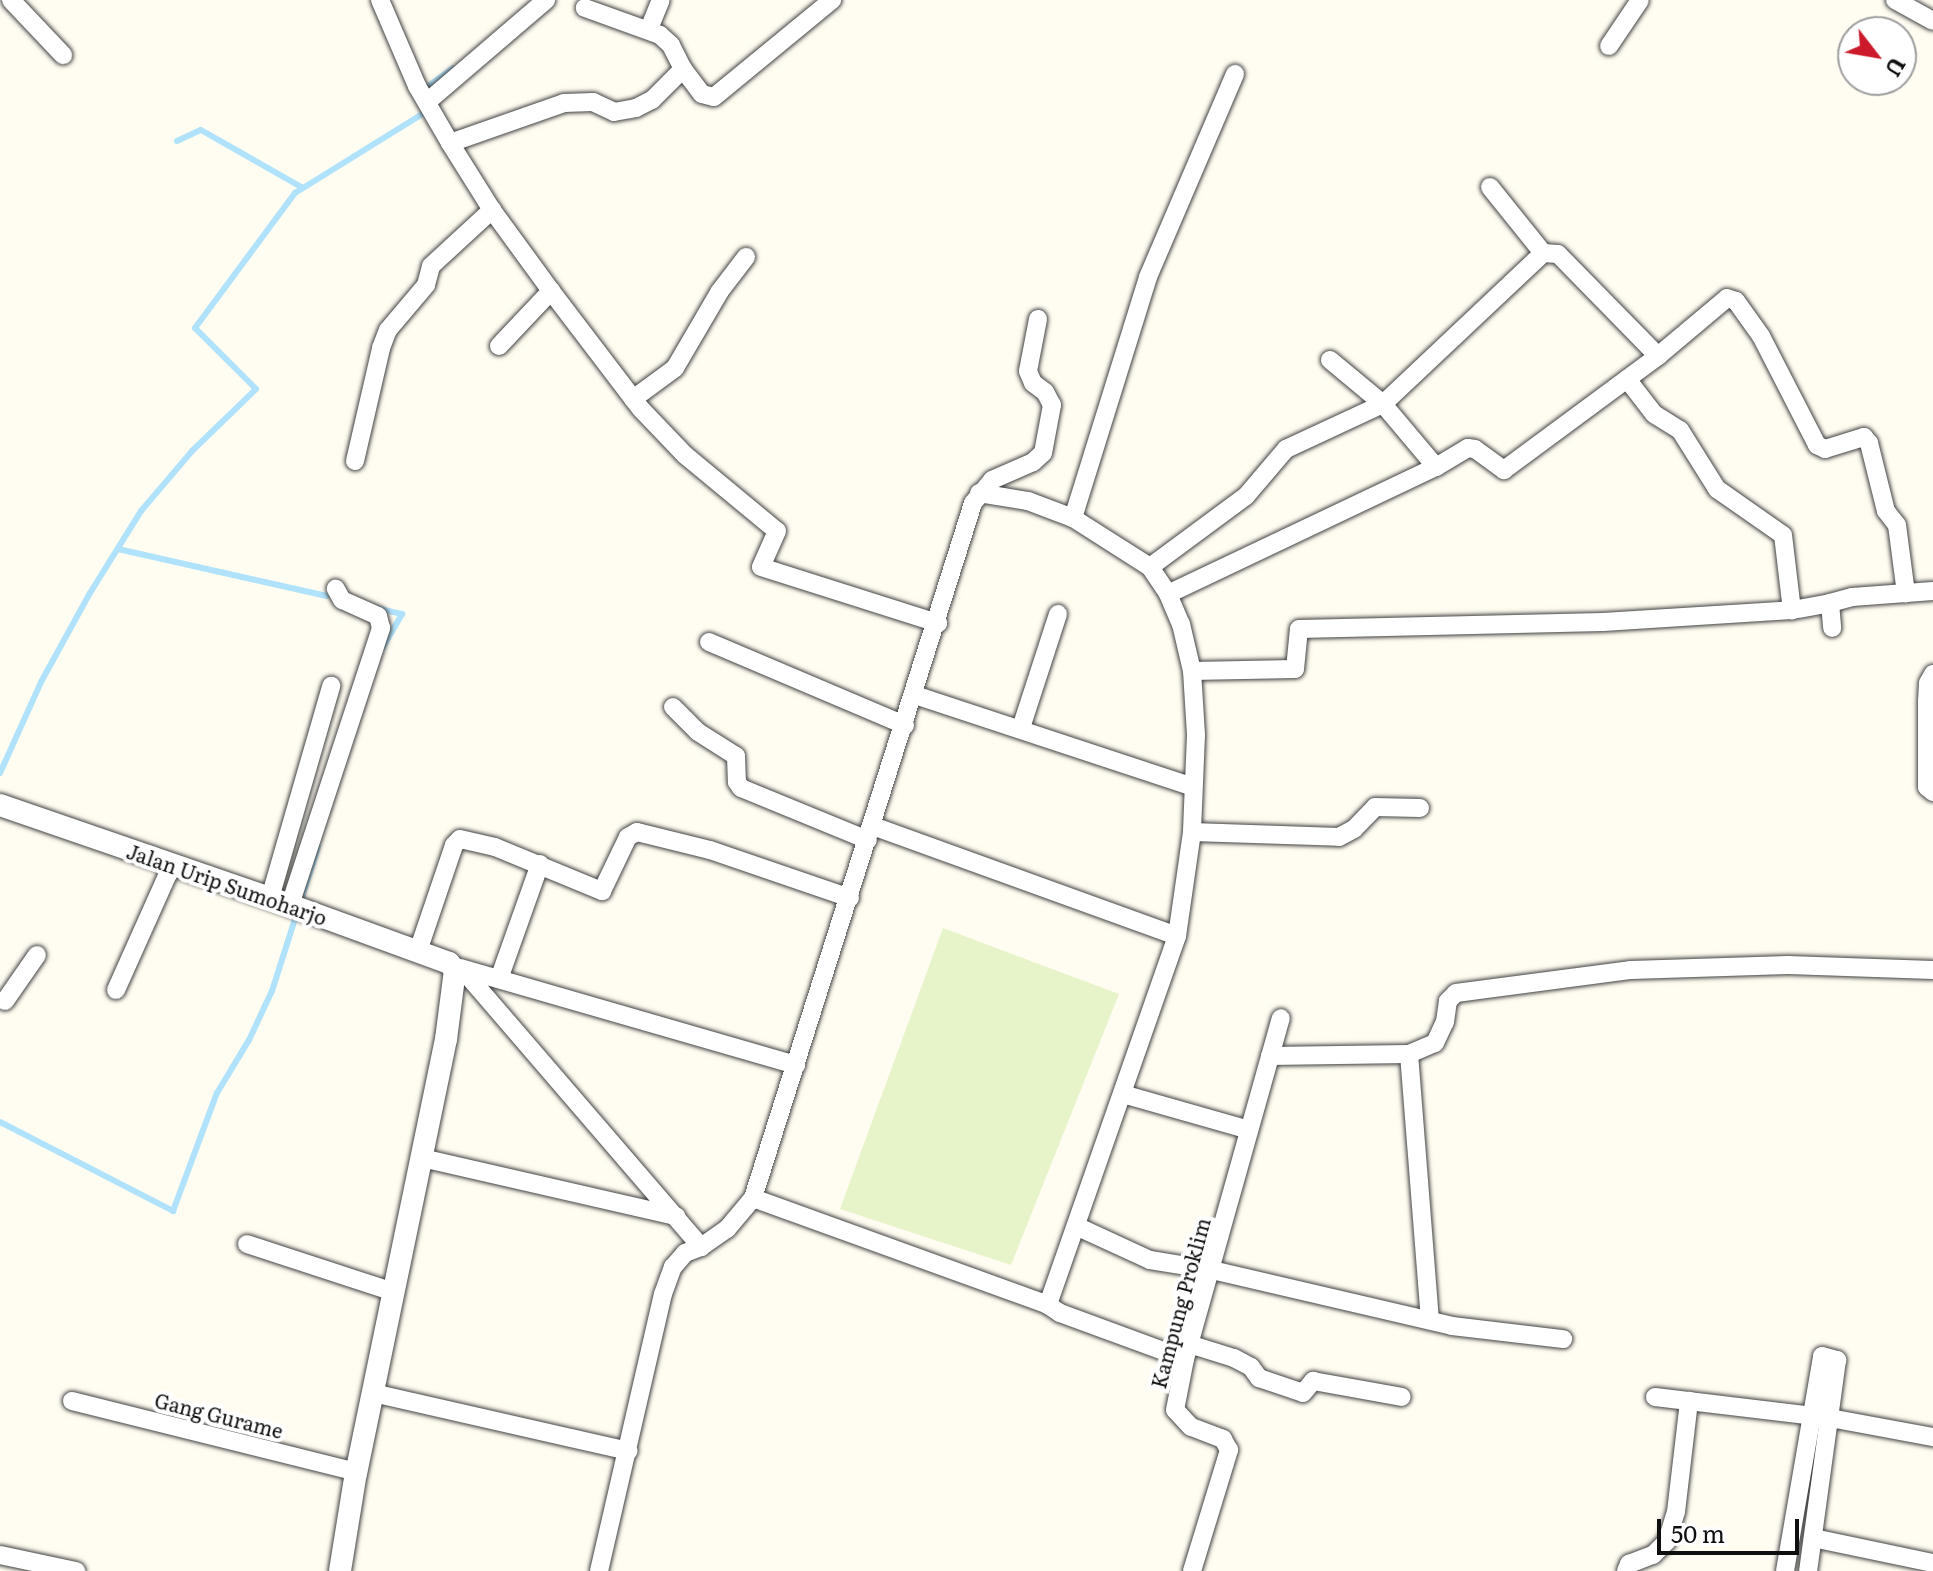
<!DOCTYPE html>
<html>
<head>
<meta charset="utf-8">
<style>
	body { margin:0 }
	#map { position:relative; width:1933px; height:1571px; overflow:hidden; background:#fffcf1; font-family:Literata,serif }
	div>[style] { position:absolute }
	.pitch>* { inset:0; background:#e7f4c9 }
	.stream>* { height:6px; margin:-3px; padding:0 3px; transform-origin:3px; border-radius:3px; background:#b0e2fb }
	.roads { filter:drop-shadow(0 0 2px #424242) drop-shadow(0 0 2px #424242) }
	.minor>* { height:18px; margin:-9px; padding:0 9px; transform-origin:9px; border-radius:9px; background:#fff }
	.tertiary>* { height:22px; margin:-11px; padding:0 11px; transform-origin:11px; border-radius:11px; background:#fff }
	span { translate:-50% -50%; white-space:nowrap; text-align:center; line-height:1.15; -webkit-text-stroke:8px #fff; paint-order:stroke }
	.street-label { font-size:20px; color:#0f0f0f }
	.north { position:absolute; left:1837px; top:16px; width:80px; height:80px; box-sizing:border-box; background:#fff; border:2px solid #9f9f9f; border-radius:50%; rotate:121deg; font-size:22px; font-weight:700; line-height:32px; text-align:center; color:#0f0f0f }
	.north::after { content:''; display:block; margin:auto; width:28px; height:36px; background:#cc1a2a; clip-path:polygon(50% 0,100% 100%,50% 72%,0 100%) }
	.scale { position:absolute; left:1657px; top:1519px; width:142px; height:36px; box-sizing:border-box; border:4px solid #0f0f0f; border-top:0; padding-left:10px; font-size:24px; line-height:28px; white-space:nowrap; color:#0f0f0f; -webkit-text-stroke:6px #fff; paint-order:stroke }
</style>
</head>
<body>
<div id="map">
	<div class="pitch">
		<div style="clip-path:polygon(943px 928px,1119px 994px,1011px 1265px,840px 1209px)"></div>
	</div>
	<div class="stream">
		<div style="left:423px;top:90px;width:37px;rotate:-36deg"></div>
		<div style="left:177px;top:141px;width:26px;rotate:-25deg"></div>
		<div style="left:201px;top:130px;width:117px;rotate:29.6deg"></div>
		<div style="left:118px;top:549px;width:214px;rotate:12.7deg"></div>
		<div style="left:376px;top:608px;width:27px;rotate:13deg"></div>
		<div style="left:402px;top:614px;width:38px;rotate:120deg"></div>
		<div style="left:0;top:773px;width:100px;rotate:-65.7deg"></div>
		<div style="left:41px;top:682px;width:102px;rotate:-61.2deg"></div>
		<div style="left:90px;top:593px;width:97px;rotate:-58.1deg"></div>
		<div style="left:141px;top:511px;width:79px;rotate:-49.6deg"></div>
		<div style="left:192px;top:451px;width:89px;rotate:-44.1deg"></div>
		<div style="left:256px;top:389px;width:86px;rotate:-135deg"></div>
		<div style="left:195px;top:328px;width:168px;rotate:-53.5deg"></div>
		<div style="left:295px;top:193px;width:155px;rotate:-31.8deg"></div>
		<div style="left:427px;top:111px;width:4px;rotate:-124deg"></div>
		<div style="left:0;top:1122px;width:195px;rotate:27.2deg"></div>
		<div style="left:173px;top:1211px;width:126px;rotate:-69.6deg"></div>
		<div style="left:217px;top:1093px;width:62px;rotate:-58.9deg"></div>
		<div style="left:249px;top:1040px;width:54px;rotate:-64.9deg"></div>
		<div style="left:272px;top:991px;width:151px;rotate:-72.3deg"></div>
	</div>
	<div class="roads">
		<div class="minor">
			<div style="left:11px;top:0;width:76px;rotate:46.6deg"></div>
			<div style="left:380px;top:0;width:94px;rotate:66.7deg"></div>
			<div style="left:417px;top:86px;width:66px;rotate:59.9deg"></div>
			<div style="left:450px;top:143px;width:79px;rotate:57.9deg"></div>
			<div style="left:492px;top:210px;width:100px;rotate:53.9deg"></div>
			<div style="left:551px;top:291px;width:148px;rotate:52.7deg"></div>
			<div style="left:641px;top:409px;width:64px;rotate:46.3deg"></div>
			<div style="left:685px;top:455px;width:119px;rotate:39.6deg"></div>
			<div style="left:777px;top:531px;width:39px;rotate:114deg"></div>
			<div style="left:761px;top:567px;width:186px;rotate:17.6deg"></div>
			<div style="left:1895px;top:0;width:43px;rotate:28.9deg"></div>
			<div style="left:649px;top:29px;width:31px;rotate:-68deg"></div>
			<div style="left:1609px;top:46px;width:55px;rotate:-56deg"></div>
			<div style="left:683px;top:69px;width:31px;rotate:53deg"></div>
			<div style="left:702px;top:94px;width:12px;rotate:14deg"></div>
			<div style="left:714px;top:97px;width:153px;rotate:-39.4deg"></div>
			<div style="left:427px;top:102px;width:157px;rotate:-40.6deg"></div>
			<div style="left:450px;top:143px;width:121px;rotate:-19.3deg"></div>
			<div style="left:564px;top:103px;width:29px;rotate:-2deg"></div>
			<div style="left:593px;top:102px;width:23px;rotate:25deg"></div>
			<div style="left:614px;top:112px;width:22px;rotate:-10deg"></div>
			<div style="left:636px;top:108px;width:18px;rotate:-27deg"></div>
			<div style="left:652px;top:100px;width:44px;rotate:-45deg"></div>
			<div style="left:683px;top:69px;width:27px;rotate:-117deg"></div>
			<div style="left:671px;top:45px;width:15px;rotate:-138deg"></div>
			<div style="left:660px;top:35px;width:80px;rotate:-160.2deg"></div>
			<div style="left:1490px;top:187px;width:85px;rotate:51.2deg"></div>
			<div style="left:499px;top:346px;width:76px;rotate:-46.6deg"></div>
			<div style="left:1627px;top:379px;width:44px;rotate:52.4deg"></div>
			<div style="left:1654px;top:414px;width:31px;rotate:32deg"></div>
			<div style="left:1680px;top:430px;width:70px;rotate:57.9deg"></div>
			<div style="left:1717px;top:489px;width:80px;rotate:34.9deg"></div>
			<div style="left:1783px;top:535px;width:76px;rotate:83.2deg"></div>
			<div style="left:633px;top:399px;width:52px;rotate:-36.4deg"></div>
			<div style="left:675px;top:368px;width:89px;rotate:-59.7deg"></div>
			<div style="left:720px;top:291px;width:43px;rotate:-52.6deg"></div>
			<div style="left:355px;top:461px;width:116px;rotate:-77deg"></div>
			<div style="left:381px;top:348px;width:19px;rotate:-69deg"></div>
			<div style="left:388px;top:330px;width:59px;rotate:-49.8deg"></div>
			<div style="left:426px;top:285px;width:20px;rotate:-75deg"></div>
			<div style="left:431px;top:266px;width:83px;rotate:-42.6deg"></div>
			<div style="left:1436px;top:467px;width:82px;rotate:-130.1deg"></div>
			<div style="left:1383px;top:404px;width:220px;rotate:-43.3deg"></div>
			<div style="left:1543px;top:253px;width:15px;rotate:4deg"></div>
			<div style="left:1558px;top:254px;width:143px;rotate:45.6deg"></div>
			<div style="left:979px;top:493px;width:50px;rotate:9.3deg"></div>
			<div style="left:1028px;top:501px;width:48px;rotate:20.7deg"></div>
			<div style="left:1073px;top:518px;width:91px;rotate:32.5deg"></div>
			<div style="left:1150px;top:567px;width:32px;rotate:56deg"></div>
			<div style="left:1168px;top:594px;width:33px;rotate:67deg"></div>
			<div style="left:1181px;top:624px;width:48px;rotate:76.8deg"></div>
			<div style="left:1192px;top:671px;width:64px;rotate:86.4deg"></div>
			<div style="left:1196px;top:735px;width:97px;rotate:92.4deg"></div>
			<div style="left:1192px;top:832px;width:105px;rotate:98.2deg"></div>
			<div style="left:1177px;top:936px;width:391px;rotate:109.3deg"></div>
			<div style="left:1048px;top:1305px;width:14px;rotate:34deg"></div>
			<div style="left:1060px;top:1313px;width:133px;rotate:20.2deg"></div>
			<div style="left:1073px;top:518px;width:252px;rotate:-72.7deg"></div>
			<div style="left:1148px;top:277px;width:221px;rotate:-66.8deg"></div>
			<div style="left:1150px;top:567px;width:119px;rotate:-36.5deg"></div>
			<div style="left:1246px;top:496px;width:62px;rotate:-49.6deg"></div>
			<div style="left:1286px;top:449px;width:107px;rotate:-24.9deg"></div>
			<div style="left:1383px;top:404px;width:69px;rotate:-140.3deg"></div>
			<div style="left:1168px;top:594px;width:297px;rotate:-25.4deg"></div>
			<div style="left:1436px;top:467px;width:37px;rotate:-31deg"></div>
			<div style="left:1468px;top:448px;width:7px;rotate:8deg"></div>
			<div style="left:1475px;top:449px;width:36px;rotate:36deg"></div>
			<div style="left:1504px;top:470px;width:192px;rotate:-36.5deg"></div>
			<div style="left:1658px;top:356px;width:90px;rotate:-40deg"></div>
			<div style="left:1727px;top:298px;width:9px;rotate:18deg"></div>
			<div style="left:1736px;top:301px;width:43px;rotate:54.5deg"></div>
			<div style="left:1761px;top:336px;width:123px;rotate:62.8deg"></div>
			<div style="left:1817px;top:445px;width:9px;rotate:27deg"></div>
			<div style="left:1825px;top:449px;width:41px;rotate:-17.1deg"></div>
			<div style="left:1864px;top:437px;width:8px;rotate:50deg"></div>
			<div style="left:1869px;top:443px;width:70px;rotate:76deg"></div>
			<div style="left:1886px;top:511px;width:18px;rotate:52deg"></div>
			<div style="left:1897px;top:525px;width:69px;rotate:82.5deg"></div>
			<div style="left:1830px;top:603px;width:23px;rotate:-15deg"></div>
			<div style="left:1852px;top:597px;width:81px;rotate:-4.2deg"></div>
			<div style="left:709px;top:642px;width:213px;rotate:23deg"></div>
			<div style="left:1192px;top:671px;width:103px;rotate:-1.1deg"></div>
			<div style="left:1295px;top:669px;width:40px;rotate:-84.3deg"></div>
			<div style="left:1299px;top:629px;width:304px;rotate:-1.3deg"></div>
			<div style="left:1603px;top:622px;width:189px;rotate:-3.6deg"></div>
			<div style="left:1792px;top:610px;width:39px;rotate:-10deg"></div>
			<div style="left:1830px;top:603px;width:25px;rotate:85deg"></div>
			<div style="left:1933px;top:674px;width:10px;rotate:119deg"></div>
			<div style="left:1928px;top:683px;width:18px;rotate:93deg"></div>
			<div style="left:1927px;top:701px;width:86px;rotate:90deg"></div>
			<div style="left:1927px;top:787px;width:8px;rotate:40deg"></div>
			<div style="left:915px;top:695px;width:293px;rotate:18.3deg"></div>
			<div style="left:673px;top:707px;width:35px;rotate:45deg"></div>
			<div style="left:698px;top:732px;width:45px;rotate:32.3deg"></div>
			<div style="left:736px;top:756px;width:26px;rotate:88deg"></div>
			<div style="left:737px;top:782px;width:7px;rotate:56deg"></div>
			<div style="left:741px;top:788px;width:137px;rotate:22.3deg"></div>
			<div style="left:1021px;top:728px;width:120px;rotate:-72deg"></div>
			<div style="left:873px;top:826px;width:323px;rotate:19.9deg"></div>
			<div style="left:1192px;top:832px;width:147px;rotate:1.9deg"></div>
			<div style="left:1339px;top:837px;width:17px;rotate:-28deg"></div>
			<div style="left:1354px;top:829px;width:30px;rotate:-46deg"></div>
			<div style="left:1375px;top:807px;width:45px;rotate:1.3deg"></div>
			<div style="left:270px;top:898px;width:221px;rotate:-73.9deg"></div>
			<div style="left:290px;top:905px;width:292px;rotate:-71.8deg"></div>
			<div style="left:381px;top:628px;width:12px;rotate:-104deg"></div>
			<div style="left:378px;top:616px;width:39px;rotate:-156deg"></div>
			<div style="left:342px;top:600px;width:13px;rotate:-119deg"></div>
			<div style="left:418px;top:951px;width:112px;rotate:-71.2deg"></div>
			<div style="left:454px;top:845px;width:8px;rotate:-45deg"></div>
			<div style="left:460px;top:839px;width:36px;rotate:13deg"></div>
			<div style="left:495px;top:847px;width:116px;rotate:22.4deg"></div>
			<div style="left:602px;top:891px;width:60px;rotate:-64.3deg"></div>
			<div style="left:628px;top:837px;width:10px;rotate:-29deg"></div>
			<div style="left:637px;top:832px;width:75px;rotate:13.9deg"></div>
			<div style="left:710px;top:850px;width:148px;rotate:18.9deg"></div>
			<div style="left:460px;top:968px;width:350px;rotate:16.1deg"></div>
			<div style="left:462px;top:969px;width:367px;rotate:49.3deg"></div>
			<div style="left:701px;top:1247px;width:32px;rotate:-35deg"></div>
			<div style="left:727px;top:1229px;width:40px;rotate:-50deg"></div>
			<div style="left:753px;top:1198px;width:729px;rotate:-72.43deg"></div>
			<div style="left:973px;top:503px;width:30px;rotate:-50deg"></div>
			<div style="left:992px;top:480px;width:45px;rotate:-23.7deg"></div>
			<div style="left:1033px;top:462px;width:13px;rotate:-42deg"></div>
			<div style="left:1043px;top:453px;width:49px;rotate:-79.4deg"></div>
			<div style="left:1052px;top:405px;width:15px;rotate:-118deg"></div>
			<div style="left:1045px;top:392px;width:15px;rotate:-143deg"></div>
			<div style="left:1033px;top:383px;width:13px;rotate:-113deg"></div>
			<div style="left:1028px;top:371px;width:53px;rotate:-79.1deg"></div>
			<div style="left:499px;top:979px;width:122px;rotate:-70.4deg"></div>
			<div style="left:116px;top:990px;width:137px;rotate:-65.9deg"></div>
			<div style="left:5px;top:1001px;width:56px;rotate:-55.2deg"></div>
			<div style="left:1409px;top:1054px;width:266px;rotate:85.5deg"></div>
			<div style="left:1270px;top:1056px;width:139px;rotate:-0.8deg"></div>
			<div style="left:1409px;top:1054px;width:28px;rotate:-23deg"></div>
			<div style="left:1435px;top:1043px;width:23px;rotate:-65deg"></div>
			<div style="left:1445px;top:1022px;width:21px;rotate:-82deg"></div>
			<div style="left:1448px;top:1001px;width:11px;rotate:-45deg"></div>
			<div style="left:1456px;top:993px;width:177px;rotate:-7.5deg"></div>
			<div style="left:1631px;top:970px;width:157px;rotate:-1.8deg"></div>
			<div style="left:1788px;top:965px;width:145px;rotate:2deg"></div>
			<div style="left:1123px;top:1094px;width:131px;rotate:15.9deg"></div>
			<div style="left:422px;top:1158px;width:261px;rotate:12.9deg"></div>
			<div style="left:753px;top:1198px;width:314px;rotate:19.9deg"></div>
			<div style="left:1076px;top:1226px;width:81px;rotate:24.7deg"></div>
			<div style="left:1150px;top:1260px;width:63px;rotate:9.2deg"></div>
			<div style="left:1212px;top:1270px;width:246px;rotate:13.1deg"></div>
			<div style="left:1452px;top:1326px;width:112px;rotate:6.7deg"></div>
			<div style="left:247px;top:1244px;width:155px;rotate:18.1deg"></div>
			<div style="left:1189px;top:1344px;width:47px;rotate:17.3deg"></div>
			<div style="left:1234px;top:1358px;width:19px;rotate:28deg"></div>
			<div style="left:1251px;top:1367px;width:14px;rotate:54deg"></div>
			<div style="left:1259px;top:1378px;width:46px;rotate:18.8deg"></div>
			<div style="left:1303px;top:1393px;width:16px;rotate:-50deg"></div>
			<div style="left:1313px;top:1381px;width:90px;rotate:10.2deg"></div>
			<div style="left:373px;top:1393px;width:262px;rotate:12.8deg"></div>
			<div style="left:1655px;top:1397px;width:176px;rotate:6.8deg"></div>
			<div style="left:1830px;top:1418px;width:105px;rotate:10.5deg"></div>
			<div style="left:72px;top:1401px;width:293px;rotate:14deg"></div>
			<div style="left:1813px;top:1538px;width:123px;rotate:11.8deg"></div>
			<div style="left:0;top:1555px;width:78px;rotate:11.9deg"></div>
			<div style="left:599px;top:1571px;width:284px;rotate:-77deg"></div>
			<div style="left:663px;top:1294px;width:29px;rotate:-70deg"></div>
			<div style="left:673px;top:1267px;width:18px;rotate:-49deg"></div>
			<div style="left:685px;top:1253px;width:17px;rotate:-21deg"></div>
			<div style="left:1192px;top:1571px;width:127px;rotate:-73deg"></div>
			<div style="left:1229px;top:1450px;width:13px;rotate:-119deg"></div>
			<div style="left:1223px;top:1439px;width:34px;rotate:-159deg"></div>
			<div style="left:1191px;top:1427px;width:23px;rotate:-133deg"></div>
			<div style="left:1175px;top:1410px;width:52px;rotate:-78.9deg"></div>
			<div style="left:1185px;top:1359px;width:354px;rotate:-74.3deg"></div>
			<div style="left:1626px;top:1571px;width:8px;rotate:-67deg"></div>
			<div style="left:1629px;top:1564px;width:26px;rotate:-21deg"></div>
			<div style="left:1653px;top:1555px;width:20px;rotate:-45deg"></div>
			<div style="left:1667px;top:1541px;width:30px;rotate:-73deg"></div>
			<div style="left:1676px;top:1512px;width:112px;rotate:-83.3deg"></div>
			<div style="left:1785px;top:1571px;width:218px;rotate:-80.2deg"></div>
			<div style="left:1822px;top:1356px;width:16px;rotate:15deg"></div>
			<div style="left:1837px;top:1360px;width:213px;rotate:97.8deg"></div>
		</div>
		<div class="tertiary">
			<div style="left:0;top:805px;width:307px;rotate:19deg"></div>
			<div style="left:290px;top:905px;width:169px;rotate:20deg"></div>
			<div style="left:449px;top:963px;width:9px;rotate:49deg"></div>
			<div style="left:455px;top:970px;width:70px;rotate:97.4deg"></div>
			<div style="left:446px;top:1039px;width:442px;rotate:101.7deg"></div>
			<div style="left:356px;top:1472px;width:100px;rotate:99.2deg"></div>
		</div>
	</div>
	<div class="street-label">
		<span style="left:227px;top:884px;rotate:19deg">Jalan Urip Sumoharjo</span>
		<span style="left:1180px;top:1303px;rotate:-75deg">Kampung Proklim</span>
		<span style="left:219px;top:1415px;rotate:14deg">Gang Gurame</span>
	</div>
	<div class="north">U</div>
	<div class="scale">50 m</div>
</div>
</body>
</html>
